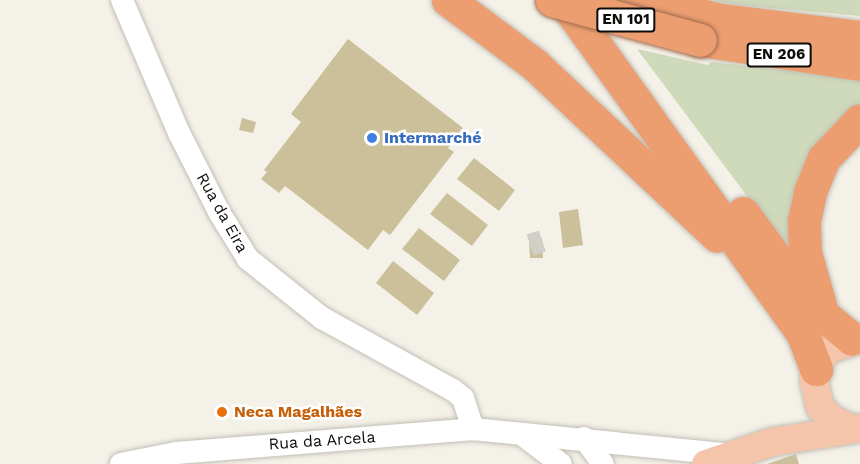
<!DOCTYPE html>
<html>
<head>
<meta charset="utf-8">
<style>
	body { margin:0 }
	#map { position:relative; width:860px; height:464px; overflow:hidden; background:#f4f1e8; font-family:"Work Sans",sans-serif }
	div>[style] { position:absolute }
	.green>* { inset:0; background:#cfdaba }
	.building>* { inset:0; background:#cbc09a }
	.minor-tunnel>* { height:22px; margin-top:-11px; transform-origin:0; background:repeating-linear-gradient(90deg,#d1cfc7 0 22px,transparent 0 33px) }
	.roads { filter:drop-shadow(0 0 2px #c2bfb6) drop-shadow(0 0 2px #c2bfb6) }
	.minor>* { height:22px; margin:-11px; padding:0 11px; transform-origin:11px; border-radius:11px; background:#fff }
	.major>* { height:28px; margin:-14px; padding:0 14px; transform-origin:14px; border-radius:14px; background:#f4c5aa }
	.highway>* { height:33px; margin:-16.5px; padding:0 16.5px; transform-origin:16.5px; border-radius:16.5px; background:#ed9e71 }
	.bridges { filter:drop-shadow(0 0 2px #9f6b4d) drop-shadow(0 0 2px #9f6b4d) }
	.highway-bridge>* { height:33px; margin:-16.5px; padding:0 16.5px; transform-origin:16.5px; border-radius:16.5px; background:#ed9e71 }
	.dots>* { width:16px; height:16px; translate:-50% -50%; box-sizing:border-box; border:3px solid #fff; border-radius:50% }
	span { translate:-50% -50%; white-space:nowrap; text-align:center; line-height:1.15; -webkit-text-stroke:5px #fff; paint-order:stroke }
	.shield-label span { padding:2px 4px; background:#fff; border:2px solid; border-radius:4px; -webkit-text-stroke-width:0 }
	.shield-label { font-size:15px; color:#0d0c09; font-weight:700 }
	.shop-label { font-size:16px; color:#366cbe; font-weight:700 }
	.left { translate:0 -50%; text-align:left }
	.street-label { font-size:16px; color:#0d0c09 }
	.food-label { font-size:16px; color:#c56008; font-weight:700 }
</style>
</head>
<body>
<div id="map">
	<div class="green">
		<div style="clip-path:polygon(711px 0,860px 0,860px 16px,738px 5px)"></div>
		<div style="clip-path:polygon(637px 49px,708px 65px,711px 62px,860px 79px,860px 104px,851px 108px,794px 259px)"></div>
	</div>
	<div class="building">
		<div style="clip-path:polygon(348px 39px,463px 128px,448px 148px,454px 152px,390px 235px,383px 230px,368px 250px,285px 186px,279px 193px,261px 179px,267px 172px,264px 170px,301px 122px,291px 114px)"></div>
		<div style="clip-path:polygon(242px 118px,256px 122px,253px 133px,239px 130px)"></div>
		<div style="clip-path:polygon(474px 158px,515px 190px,499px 211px,457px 179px)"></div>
		<div style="clip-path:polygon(447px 193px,488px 225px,472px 246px,430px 214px)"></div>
		<div style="clip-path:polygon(578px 209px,583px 245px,563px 248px,559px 212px)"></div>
		<div style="clip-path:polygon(419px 228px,460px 260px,444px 281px,402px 249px)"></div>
		<div style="clip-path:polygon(529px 238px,542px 238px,543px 258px,530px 258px)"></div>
		<div style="clip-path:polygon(393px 261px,434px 293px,417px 315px,376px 283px)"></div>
		<div style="clip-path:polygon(796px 454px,799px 464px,767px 464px)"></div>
	</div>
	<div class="minor-tunnel">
		<div style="left:530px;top:245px;width:13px;rotate:-18deg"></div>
	</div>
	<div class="roads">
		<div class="minor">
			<div style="left:122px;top:0;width:145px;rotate:66.8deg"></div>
			<div style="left:179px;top:133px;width:89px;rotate:63.1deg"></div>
			<div style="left:219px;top:212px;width:55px;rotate:58.3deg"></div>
			<div style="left:248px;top:259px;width:95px;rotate:38.6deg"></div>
			<div style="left:322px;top:318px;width:149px;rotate:28.8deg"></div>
			<div style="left:453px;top:390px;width:13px;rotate:39deg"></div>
			<div style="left:463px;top:398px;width:33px;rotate:72deg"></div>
			<div style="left:524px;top:436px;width:46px;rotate:37.1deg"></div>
			<div style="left:584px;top:438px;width:32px;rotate:54deg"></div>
			<div style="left:121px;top:464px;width:56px;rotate:-11.3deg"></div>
			<div style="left:176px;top:453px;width:298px;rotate:-4.6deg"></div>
			<div style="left:473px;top:429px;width:261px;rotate:5.7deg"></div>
		</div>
		<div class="major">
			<div style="left:849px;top:427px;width:17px;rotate:-156deg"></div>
			<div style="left:833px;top:420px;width:18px;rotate:-135deg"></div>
			<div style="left:820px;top:407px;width:28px;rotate:-103deg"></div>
			<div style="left:814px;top:380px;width:23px;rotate:-72deg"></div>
			<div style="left:821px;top:358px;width:13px;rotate:-45deg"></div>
			<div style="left:830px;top:349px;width:32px;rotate:-18deg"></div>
			<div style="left:706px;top:464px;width:70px;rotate:-18.4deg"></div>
			<div style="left:772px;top:442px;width:89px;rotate:-9deg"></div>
		</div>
		<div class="highway">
			<div style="left:448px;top:0;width:107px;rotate:36.7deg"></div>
			<div style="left:534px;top:64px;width:251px;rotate:43.2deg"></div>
			<div style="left:563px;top:0;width:409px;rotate:54.3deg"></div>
			<div style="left:802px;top:332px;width:40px;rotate:69deg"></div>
			<div style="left:635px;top:0;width:88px;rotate:13.1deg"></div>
			<div style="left:721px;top:20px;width:140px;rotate:7deg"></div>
			<div style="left:700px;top:40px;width:162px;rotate:8.5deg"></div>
			<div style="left:743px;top:213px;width:110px;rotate:53.9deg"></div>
			<div style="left:808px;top:302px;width:57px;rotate:40.1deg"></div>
			<div style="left:820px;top:305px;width:54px;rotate:-106.1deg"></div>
			<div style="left:805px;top:253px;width:32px;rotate:-92deg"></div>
			<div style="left:804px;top:221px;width:30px;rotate:-78deg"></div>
			<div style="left:810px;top:192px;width:37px;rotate:-68deg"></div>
			<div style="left:824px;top:158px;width:52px;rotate:-46.5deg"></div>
		</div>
	</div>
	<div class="bridges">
		<div class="highway-bridge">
			<div style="left:552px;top:0;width:153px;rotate:15.1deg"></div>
		</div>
	</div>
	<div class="dots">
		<div style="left:372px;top:138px;background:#3f7fe0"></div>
		<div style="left:222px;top:412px;background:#e8710a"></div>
	</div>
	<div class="shield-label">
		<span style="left:626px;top:20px">EN 101</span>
		<span style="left:779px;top:55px">EN 206</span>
	</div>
	<div class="shop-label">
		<span class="left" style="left:384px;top:138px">Intermarché</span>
	</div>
	<div class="street-label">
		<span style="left:222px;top:213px;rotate:61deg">Rua da Eira</span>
		<span style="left:322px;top:441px;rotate:-4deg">Rua da Arcela</span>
	</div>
	<div class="food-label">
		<span class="left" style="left:234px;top:412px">Neca Magalhães</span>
	</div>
</div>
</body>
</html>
